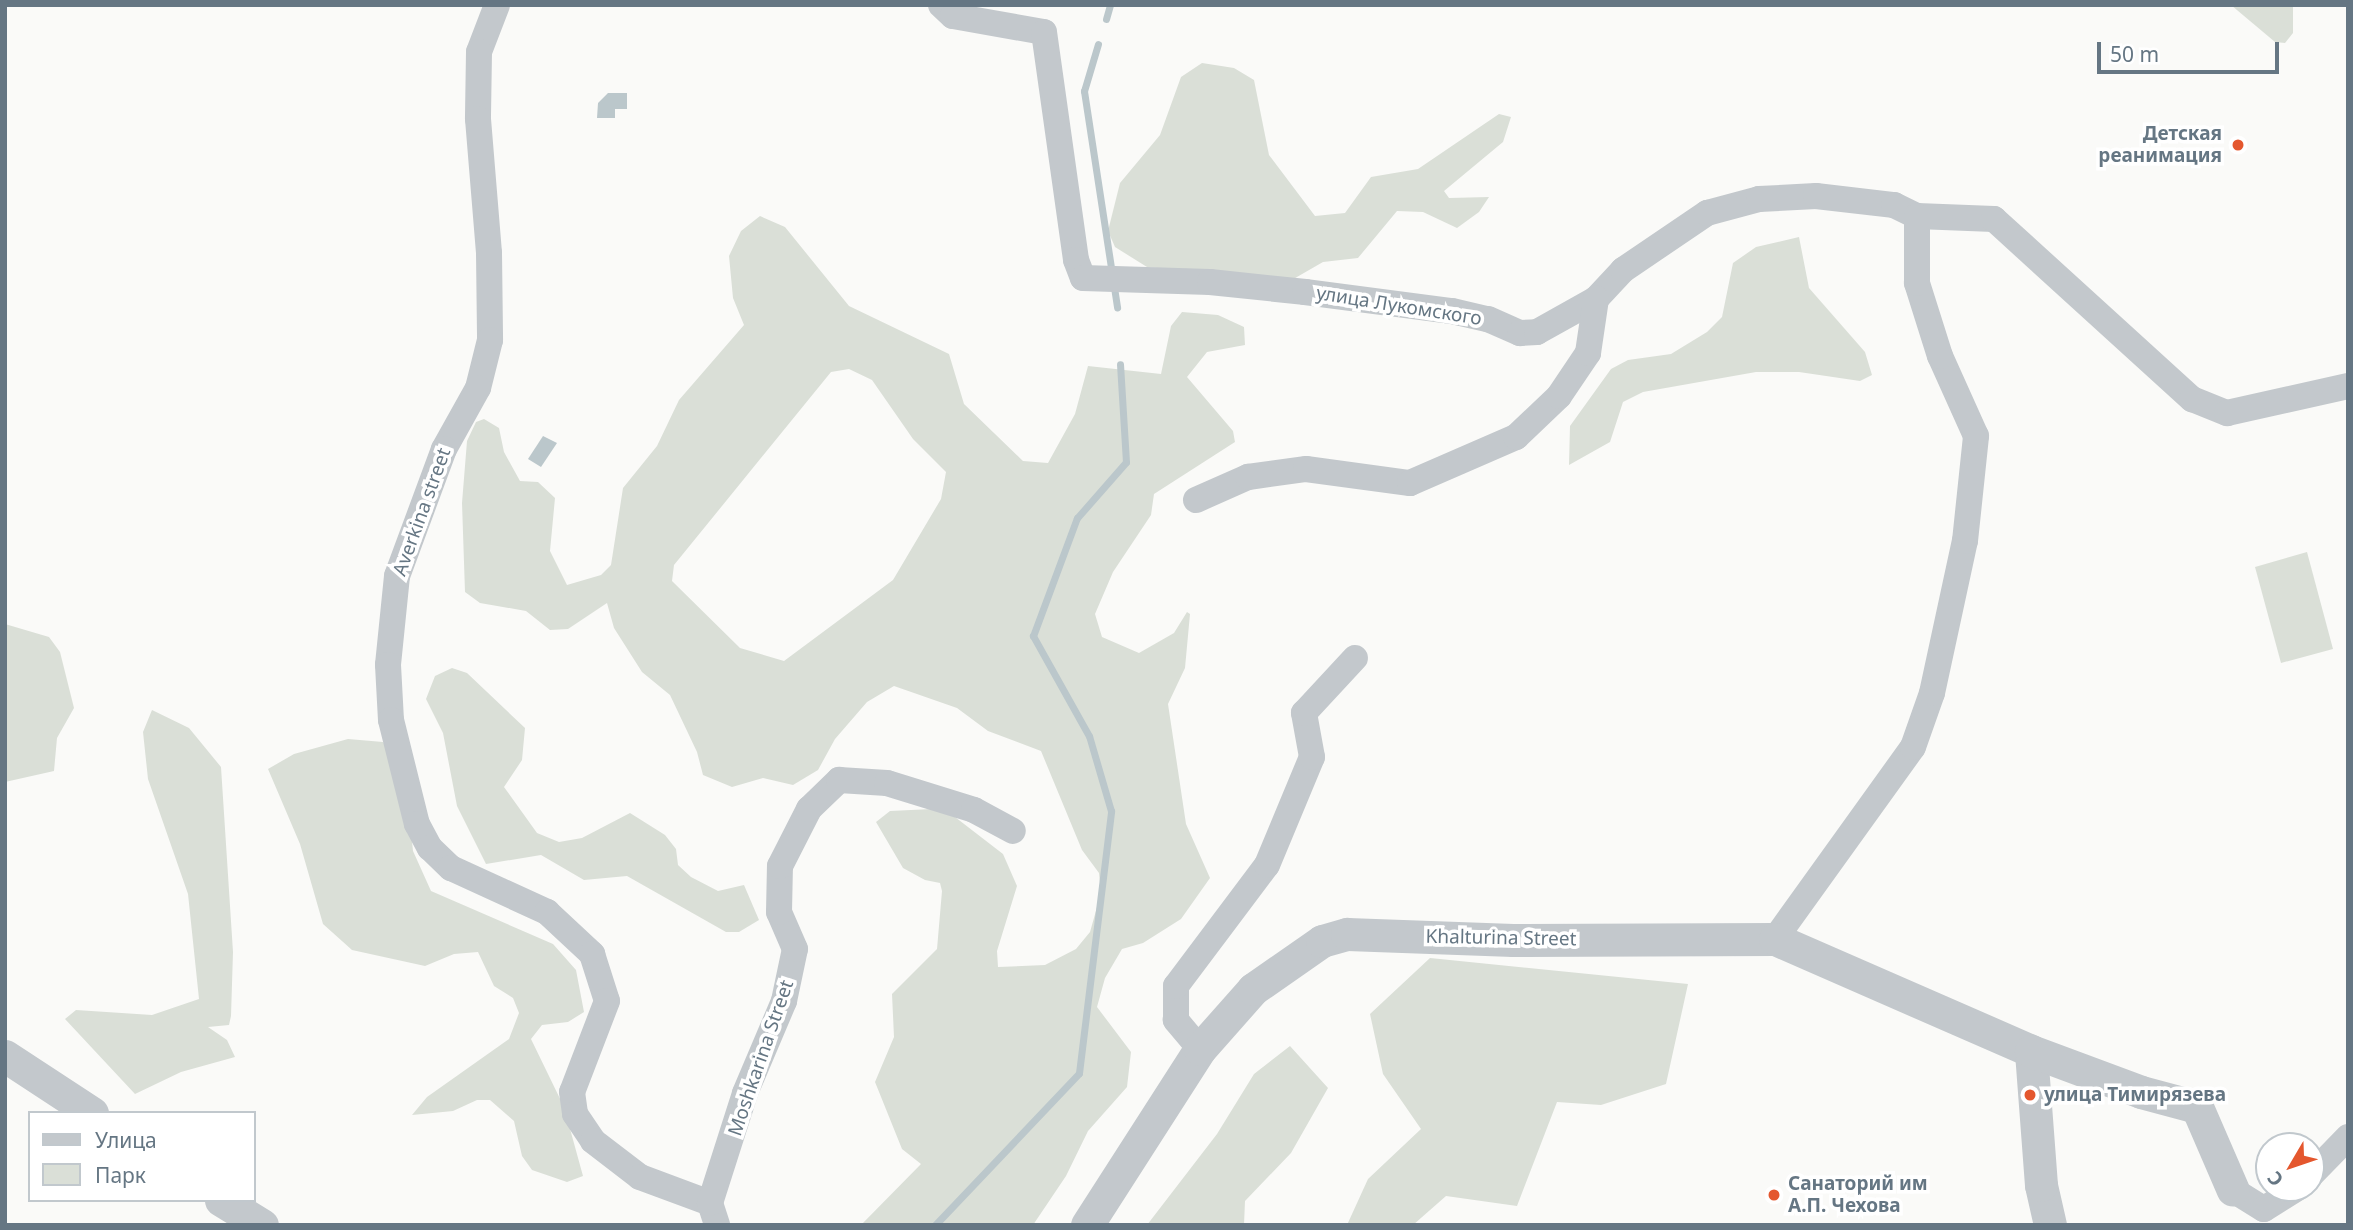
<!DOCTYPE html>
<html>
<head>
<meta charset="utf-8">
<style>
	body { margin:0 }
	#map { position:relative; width:2353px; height:1230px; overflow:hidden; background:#fafaf8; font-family:"Noto Sans",sans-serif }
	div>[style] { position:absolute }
	.green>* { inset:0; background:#dadfd7 }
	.water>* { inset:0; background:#bbc7cb }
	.stream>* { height:7px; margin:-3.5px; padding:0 3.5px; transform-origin:3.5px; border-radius:3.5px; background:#bbc7cb }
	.minor>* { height:26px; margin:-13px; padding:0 13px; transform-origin:13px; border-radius:13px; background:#c3c8cc }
	.tertiary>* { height:33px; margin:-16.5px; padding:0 16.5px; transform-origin:16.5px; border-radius:16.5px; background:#c3c8cc }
	.dots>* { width:19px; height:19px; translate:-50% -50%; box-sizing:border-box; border:4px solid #fff; border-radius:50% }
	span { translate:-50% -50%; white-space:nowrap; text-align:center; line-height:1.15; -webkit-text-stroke:7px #fff; paint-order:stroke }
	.poi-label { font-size:19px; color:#657683; font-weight:700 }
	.right { translate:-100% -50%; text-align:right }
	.left { translate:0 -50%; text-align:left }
	.street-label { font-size:19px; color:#657683 }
	.frame { position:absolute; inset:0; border:7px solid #657683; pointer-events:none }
	.legend { position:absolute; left:28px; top:1111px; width:228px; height:91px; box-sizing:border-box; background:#fff; border:2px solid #c1c8cd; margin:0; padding:9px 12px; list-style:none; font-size:21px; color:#657683 }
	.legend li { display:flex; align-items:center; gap:14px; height:35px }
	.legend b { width:35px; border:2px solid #c1c8cd }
	.north { position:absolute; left:2255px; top:1132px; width:70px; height:70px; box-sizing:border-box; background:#fff; border:2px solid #c1c8cd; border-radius:50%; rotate:231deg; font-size:19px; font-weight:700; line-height:28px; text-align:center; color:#657683 }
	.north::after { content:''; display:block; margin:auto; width:24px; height:32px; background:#e4572e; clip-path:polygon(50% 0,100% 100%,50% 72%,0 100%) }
	.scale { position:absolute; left:2097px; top:42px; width:182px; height:32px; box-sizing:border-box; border:4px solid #657683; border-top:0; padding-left:9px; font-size:21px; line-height:24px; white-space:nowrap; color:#657683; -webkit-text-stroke:5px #fff; paint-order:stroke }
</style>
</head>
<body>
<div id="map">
	<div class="green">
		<div style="clip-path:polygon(2231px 5px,2293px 5px,2293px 33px,2285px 43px,2275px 42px)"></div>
		<div style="clip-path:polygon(1202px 63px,1234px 68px,1254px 80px,1269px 155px,1315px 216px,1345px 213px,1371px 177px,1418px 169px,1499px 114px,1511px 117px,1503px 142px,1444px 191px,1449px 198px,1489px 197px,1479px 212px,1457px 228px,1423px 212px,1397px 211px,1358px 258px,1323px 262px,1290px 281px,1147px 267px,1115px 247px,1108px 231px,1120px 183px,1160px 135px,1181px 77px)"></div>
		<div style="clip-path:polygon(evenodd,760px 216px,785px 227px,849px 306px,949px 354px,964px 404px,1023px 461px,1048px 463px,1075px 414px,1088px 366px,1161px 374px,1171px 326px,1182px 312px,1218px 315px,1244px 327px,1245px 345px,1207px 352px,1187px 377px,1233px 431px,1235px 442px,1154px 494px,1151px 515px,1113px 572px,1095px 614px,1102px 637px,1139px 653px,1174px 633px,1187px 612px,1190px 614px,1185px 668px,1168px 704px,1186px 824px,1210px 878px,1181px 919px,1143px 943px,1122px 949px,1105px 978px,1097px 1007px,1131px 1052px,1127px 1087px,1088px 1131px,1066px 1176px,1033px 1225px,861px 1225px,921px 1164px,902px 1149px,875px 1082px,894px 1037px,892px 994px,937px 949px,942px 891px,940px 883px,925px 880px,903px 868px,876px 822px,890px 811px,932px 809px,955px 817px,1003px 854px,1017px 886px,997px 951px,998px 967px,1045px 965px,1076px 949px,1090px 932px,1101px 893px,1099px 873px,1082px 850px,1041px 751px,988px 731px,957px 708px,894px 686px,867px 702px,835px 739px,818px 770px,793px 785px,763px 778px,732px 787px,703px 775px,697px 752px,670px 695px,642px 672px,614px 628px,607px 603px,568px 629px,550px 630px,526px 611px,480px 603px,465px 592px,462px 503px,467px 441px,476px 422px,484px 419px,499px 428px,504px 452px,520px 481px,538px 482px,555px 498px,550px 551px,567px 585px,601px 575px,611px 565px,623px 488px,657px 446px,679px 400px,744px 325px,733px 298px,729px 256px,741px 231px,760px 216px,849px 369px,872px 380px,913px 439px,946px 472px,941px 499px,893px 580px,784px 661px,740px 648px,672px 581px,674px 565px,831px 372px,849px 369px)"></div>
		<div style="clip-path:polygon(1799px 237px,1809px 288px,1865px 352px,1872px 375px,1860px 381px,1799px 372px,1756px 372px,1643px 392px,1623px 402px,1610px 442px,1569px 465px,1570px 426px,1611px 369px,1628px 360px,1671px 354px,1707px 332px,1722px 317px,1733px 263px,1756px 247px)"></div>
		<div style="clip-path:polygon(2307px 552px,2333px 649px,2281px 663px,2255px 567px)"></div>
		<div style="clip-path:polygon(5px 624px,49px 637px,60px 652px,74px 708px,57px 738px,54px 771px,5px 782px)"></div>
		<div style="clip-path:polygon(452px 668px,467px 673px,525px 728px,522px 760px,504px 787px,537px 833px,559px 842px,582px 838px,630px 813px,665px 835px,676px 849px,678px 865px,691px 877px,718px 891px,744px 885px,759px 920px,739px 932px,726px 932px,627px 876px,584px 880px,541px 855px,486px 864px,457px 806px,443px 733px,426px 699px,435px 676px)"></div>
		<div style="clip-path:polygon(152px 710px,189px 728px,221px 767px,233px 952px,231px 1016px,229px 1025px,208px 1027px,227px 1040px,235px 1057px,181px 1072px,135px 1094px,65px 1019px,76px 1010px,152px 1015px,199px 999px,188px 894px,148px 779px,143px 732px)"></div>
		<div style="clip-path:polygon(348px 739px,383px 742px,405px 774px,413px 851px,431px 891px,553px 944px,576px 970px,584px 1012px,568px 1022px,542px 1025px,531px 1039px,564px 1107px,583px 1176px,567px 1182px,532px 1170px,522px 1156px,514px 1121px,490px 1100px,477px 1100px,453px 1111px,412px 1115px,427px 1097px,509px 1039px,519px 1013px,513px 998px,494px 986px,478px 952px,454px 954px,425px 966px,352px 950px,323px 924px,300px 844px,268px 769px,294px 754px)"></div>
		<div style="clip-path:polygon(1430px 958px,1688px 984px,1666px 1084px,1601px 1105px,1557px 1102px,1517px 1206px,1446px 1196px,1413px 1225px,1347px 1225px,1368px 1179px,1421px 1129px,1383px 1074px,1370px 1014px)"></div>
		<div style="clip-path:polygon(1290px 1046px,1328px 1088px,1291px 1153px,1245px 1201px,1244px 1225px,1147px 1225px,1217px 1134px,1254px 1074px)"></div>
	</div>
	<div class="water">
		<div style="clip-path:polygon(608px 93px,627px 93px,627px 109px,615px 109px,615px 118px,597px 118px,598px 103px)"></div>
		<div style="clip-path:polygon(543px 436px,557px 443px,541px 467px,528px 459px)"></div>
	</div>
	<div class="stream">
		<div style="left:1106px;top:19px;width:15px;rotate:-74deg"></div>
		<div style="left:1098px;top:44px;width:49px;rotate:106.6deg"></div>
		<div style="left:1084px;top:91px;width:219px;rotate:81.3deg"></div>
		<div style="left:935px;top:1225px;width:209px;rotate:-46.5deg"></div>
		<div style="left:1079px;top:1073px;width:264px;rotate:-83deg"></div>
		<div style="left:1111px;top:811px;width:78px;rotate:-106.3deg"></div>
		<div style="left:1089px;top:736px;width:115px;rotate:-119.2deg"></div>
		<div style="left:1033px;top:636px;width:126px;rotate:-69.6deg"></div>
		<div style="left:1077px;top:518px;width:74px;rotate:-48.8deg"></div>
		<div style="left:1126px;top:462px;width:98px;rotate:-93.5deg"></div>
	</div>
	<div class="minor">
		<div style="left:497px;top:5px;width:50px;rotate:111deg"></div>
		<div style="left:479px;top:52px;width:67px;rotate:90.9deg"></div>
		<div style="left:478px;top:119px;width:134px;rotate:85.3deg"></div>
		<div style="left:489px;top:253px;width:87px;rotate:89.3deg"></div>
		<div style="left:490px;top:340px;width:49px;rotate:104deg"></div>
		<div style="left:478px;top:388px;width:70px;rotate:119.1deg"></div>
		<div style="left:444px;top:449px;width:135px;rotate:110.3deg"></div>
		<div style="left:397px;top:576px;width:89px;rotate:95.8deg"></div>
		<div style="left:388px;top:665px;width:55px;rotate:86.9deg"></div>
		<div style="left:391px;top:720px;width:107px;rotate:76deg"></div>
		<div style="left:417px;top:824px;width:27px;rotate:62deg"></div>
		<div style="left:430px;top:848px;width:29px;rotate:44deg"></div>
		<div style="left:451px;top:868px;width:106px;rotate:24.6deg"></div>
		<div style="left:547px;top:912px;width:62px;rotate:43deg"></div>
		<div style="left:592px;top:954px;width:49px;rotate:72.3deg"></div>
		<div style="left:607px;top:1001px;width:97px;rotate:111deg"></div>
		<div style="left:572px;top:1092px;width:22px;rotate:82deg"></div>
		<div style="left:575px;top:1114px;width:32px;rotate:56deg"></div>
		<div style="left:593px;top:1141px;width:59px;rotate:37.5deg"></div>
		<div style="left:640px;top:1177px;width:75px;rotate:20.4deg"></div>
		<div style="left:710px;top:1203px;width:23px;rotate:72deg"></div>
		<div style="left:941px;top:5px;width:16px;rotate:43deg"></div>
		<div style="left:953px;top:16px;width:92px;rotate:10deg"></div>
		<div style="left:1044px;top:32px;width:230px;rotate:82deg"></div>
		<div style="left:1076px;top:260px;width:19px;rotate:69deg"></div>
		<div style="left:1083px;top:278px;width:127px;rotate:1.8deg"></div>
		<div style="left:1210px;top:282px;width:96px;rotate:6deg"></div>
		<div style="left:1305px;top:292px;width:148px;rotate:7.4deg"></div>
		<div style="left:1452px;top:311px;width:37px;rotate:13deg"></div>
		<div style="left:1488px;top:319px;width:35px;rotate:24deg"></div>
		<div style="left:1520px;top:333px;width:17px;rotate:-3deg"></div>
		<div style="left:1537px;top:332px;width:68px;rotate:-29.2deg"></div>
		<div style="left:1596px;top:299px;width:40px;rotate:-47deg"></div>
		<div style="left:1623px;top:270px;width:102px;rotate:-34.2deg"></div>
		<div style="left:1707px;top:213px;width:54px;rotate:-15.1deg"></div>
		<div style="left:1759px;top:199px;width:57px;rotate:-3deg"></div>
		<div style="left:1816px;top:196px;width:79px;rotate:6.6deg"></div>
		<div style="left:1894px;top:205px;width:25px;rotate:26deg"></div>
		<div style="left:1917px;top:216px;width:77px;rotate:2.2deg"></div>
		<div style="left:1994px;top:219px;width:268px;rotate:42.3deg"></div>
		<div style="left:2192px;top:399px;width:38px;rotate:22deg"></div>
		<div style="left:2227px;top:413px;width:124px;rotate:-12.6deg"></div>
		<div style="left:1196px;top:500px;width:57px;rotate:-23.9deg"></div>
		<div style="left:1248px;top:477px;width:59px;rotate:-7.9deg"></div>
		<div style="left:1306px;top:469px;width:105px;rotate:7.7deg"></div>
		<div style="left:1410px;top:483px;width:116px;rotate:-23.5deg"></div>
		<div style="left:1516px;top:437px;width:59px;rotate:-43.6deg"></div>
		<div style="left:1559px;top:396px;width:52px;rotate:-56deg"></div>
		<div style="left:1588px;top:353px;width:55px;rotate:-81.6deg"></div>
		<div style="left:1775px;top:939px;width:236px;rotate:-54.3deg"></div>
		<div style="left:1913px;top:747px;width:57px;rotate:-70.6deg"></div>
		<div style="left:1932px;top:693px;width:156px;rotate:-77.8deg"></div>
		<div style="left:1965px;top:541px;width:106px;rotate:-84deg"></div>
		<div style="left:1976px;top:436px;width:88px;rotate:-114.2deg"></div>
		<div style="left:1940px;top:356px;width:77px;rotate:-107.5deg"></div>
		<div style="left:1917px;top:283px;width:67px;rotate:-90deg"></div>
		<div style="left:1200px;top:1049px;width:38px;rotate:-130deg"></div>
		<div style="left:1176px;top:1020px;width:34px;rotate:-90deg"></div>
		<div style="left:1176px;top:986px;width:151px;rotate:-53.1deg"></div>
		<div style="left:1267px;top:865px;width:117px;rotate:-67.4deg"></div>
		<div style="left:1312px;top:757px;width:45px;rotate:-100.3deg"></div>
		<div style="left:1304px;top:713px;width:75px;rotate:-47.2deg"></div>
		<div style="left:2311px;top:1175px;width:53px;rotate:-45.8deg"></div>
		<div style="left:2233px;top:1190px;width:36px;rotate:32deg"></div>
		<div style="left:2264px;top:1209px;width:40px;rotate:-32deg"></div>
		<div style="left:710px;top:1203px;width:115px;rotate:-72.3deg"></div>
		<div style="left:745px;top:1093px;width:100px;rotate:-67deg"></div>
		<div style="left:784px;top:1001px;width:53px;rotate:-78.1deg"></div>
		<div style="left:795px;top:949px;width:40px;rotate:-113.4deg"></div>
		<div style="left:779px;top:912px;width:46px;rotate:-88.8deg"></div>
		<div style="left:780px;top:866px;width:64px;rotate:-63deg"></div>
		<div style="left:809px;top:809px;width:42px;rotate:-44deg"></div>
		<div style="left:839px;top:780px;width:48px;rotate:3.6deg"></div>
		<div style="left:887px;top:783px;width:91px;rotate:17.2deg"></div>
		<div style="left:974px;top:810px;width:44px;rotate:28.3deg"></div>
	</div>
	<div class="tertiary">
		<div style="left:5px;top:1056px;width:104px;rotate:33.2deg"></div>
		<div style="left:221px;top:1200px;width:48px;rotate:31.4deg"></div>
		<div style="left:1087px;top:1225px;width:209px;rotate:-57.3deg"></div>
		<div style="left:1200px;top:1049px;width:80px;rotate:-48.5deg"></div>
		<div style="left:1253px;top:989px;width:84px;rotate:-34.8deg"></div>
		<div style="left:1322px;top:941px;width:26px;rotate:-16deg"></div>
		<div style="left:1347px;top:934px;width:166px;rotate:2.1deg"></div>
		<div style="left:1513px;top:940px;width:262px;rotate:-0.2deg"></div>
		<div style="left:1775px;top:939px;width:279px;rotate:23.6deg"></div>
		<div style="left:2050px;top:1225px;width:41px;rotate:-102.7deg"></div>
		<div style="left:2041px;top:1185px;width:134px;rotate:-94.3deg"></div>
		<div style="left:2031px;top:1051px;width:117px;rotate:20.4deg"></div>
		<div style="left:2141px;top:1092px;width:58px;rotate:15deg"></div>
		<div style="left:2197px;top:1107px;width:90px;rotate:66.6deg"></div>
	</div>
	<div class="dots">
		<div style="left:2238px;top:145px;background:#e4572e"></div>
		<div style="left:2030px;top:1095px;background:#e4572e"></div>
		<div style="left:1774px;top:1195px;background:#e4572e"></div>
	</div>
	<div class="poi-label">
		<span class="right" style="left:2222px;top:145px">Детская<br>реанимация</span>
		<span class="left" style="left:2044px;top:1095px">улица Тимирязева</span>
		<span class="left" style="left:1788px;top:1195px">Санаторий им<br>А.П. Чехова</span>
	</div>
	<div class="street-label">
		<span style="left:1399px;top:306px;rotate:9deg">улица Лукомского</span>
		<span style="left:422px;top:512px;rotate:-70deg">Averkina street</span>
		<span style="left:1501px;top:938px;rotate:1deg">Khalturina Street</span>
		<span style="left:761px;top:1058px;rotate:-71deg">Moshkarina Street</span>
	</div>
	<div class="frame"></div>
	<ul class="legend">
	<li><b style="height:9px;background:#c3c8cc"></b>Улица</li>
	<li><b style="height:19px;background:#dadfd7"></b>Парк</li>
	</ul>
	<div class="north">С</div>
	<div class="scale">50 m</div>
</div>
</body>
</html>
